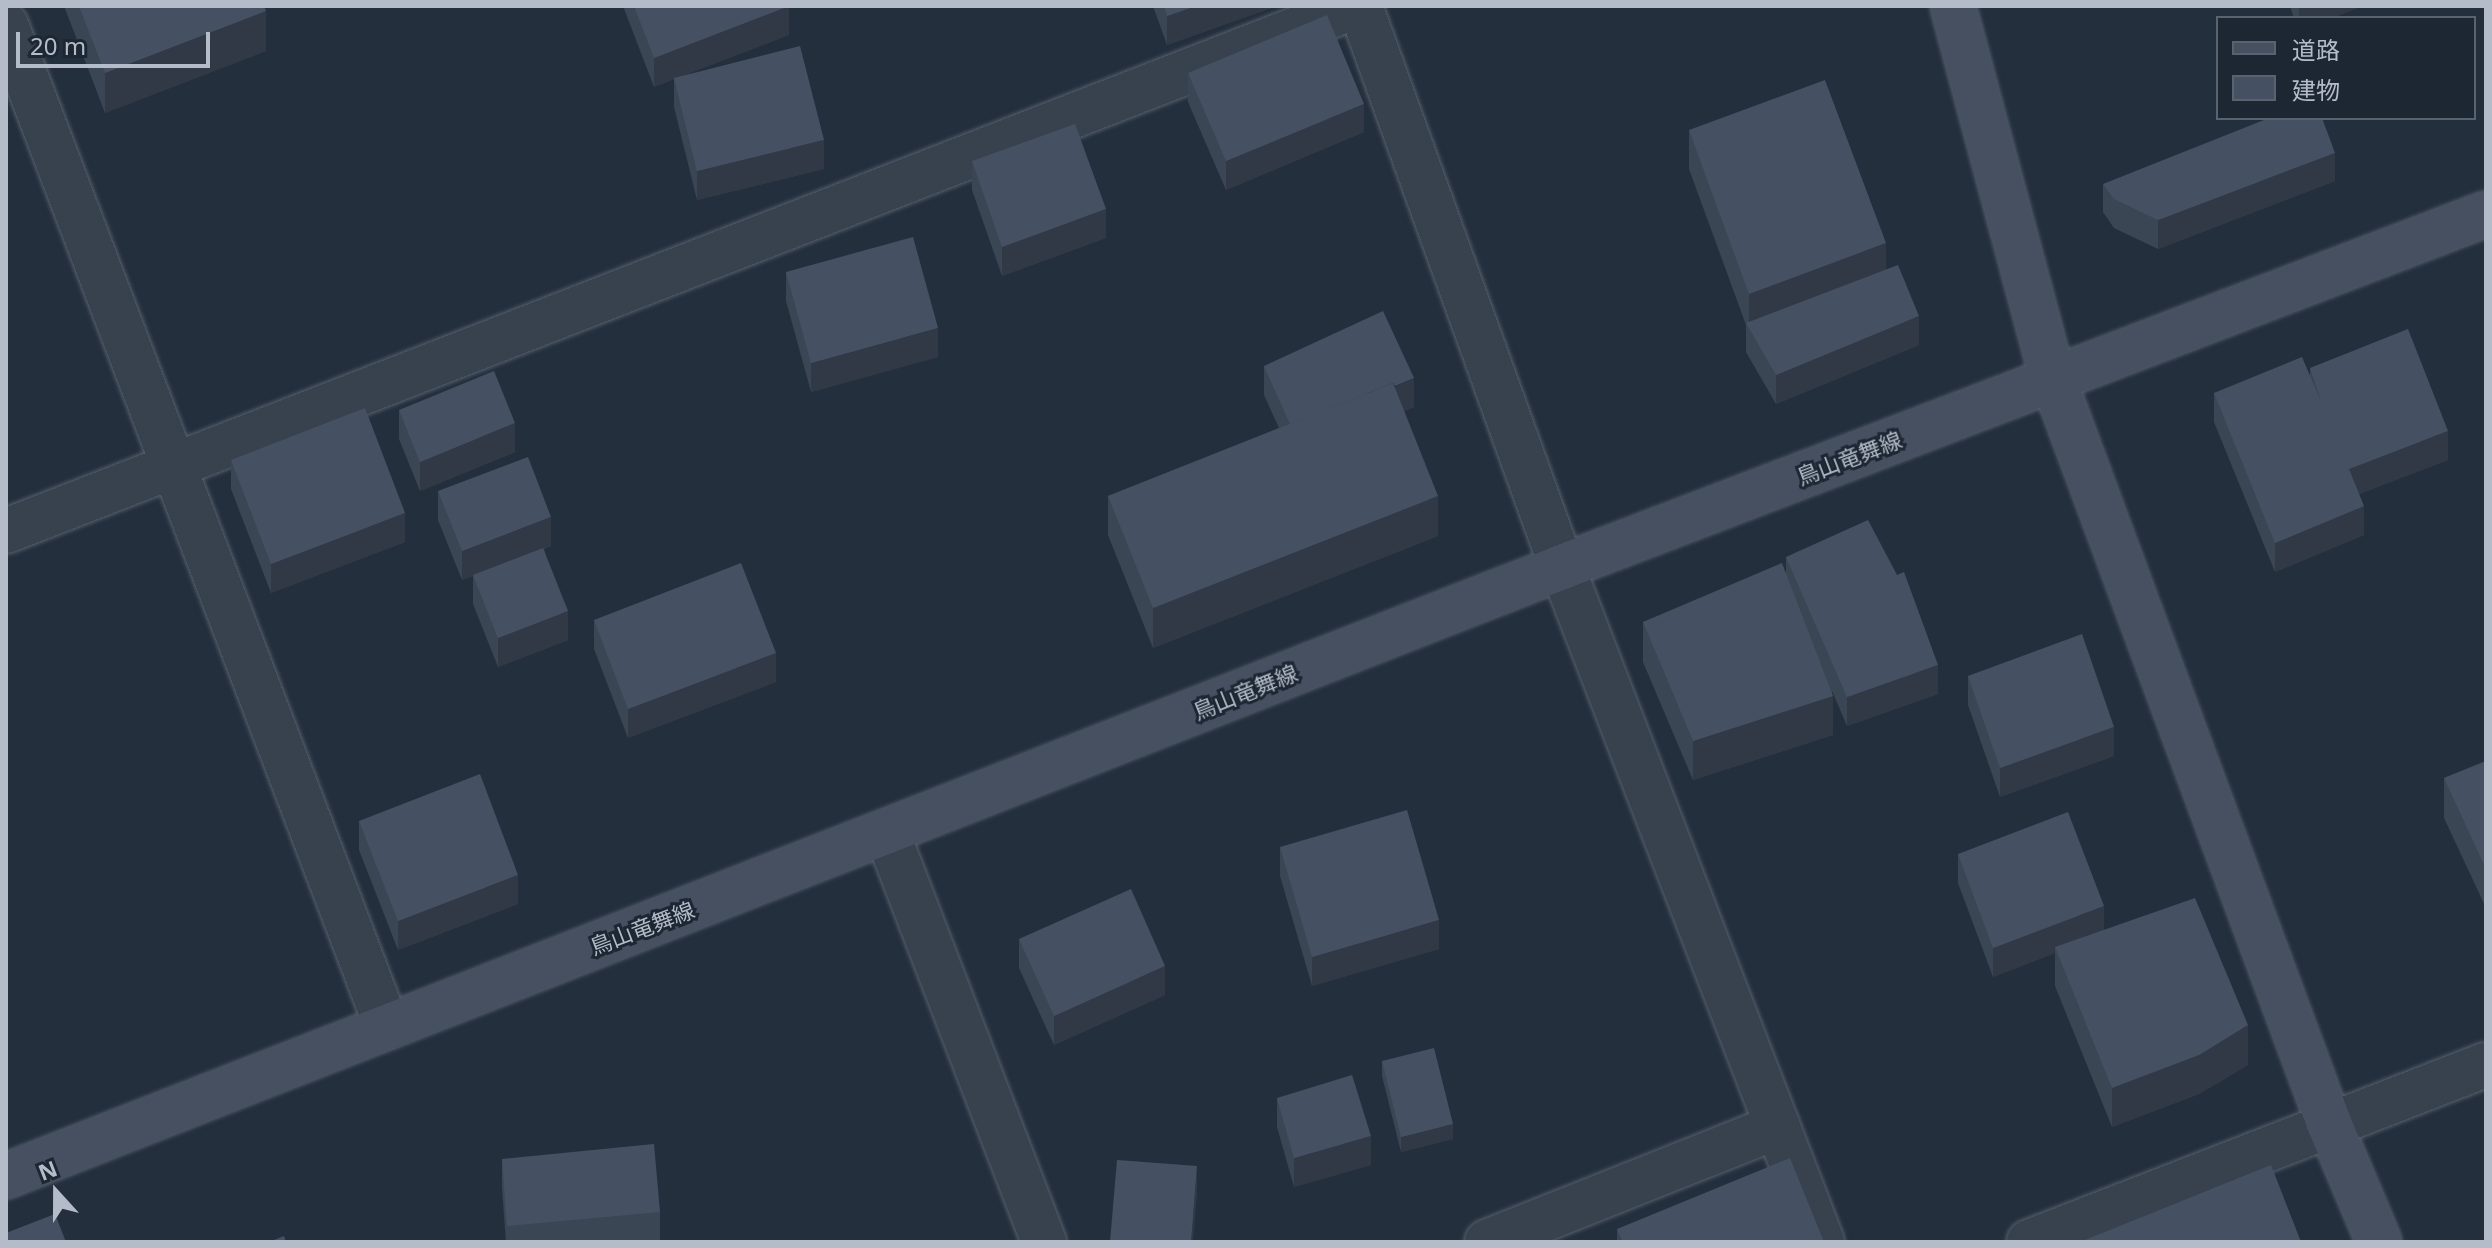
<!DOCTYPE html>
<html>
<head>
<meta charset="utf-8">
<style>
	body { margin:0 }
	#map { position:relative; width:2492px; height:1248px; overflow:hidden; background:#242f3e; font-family:"Noto Sans","Noto Sans JP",sans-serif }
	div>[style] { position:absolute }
	.roads { filter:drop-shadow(0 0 2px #565f6c) drop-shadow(0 0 2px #565f6c) }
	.street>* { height:44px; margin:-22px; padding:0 22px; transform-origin:22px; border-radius:22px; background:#38414e }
	.secondary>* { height:44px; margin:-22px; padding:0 22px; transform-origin:22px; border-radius:22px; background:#465061 }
	.wall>* { inset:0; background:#3b4654 }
	.shaded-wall>* { inset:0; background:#303945 }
	.building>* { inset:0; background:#455162 }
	span { translate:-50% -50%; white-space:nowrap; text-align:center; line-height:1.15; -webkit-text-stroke:6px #1d2633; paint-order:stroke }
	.street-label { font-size:22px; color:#b4bcc9 }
	.frame { position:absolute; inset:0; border:8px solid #b4bcc9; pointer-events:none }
	.legend { position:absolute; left:2216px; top:16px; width:260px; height:104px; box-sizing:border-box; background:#1d2633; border:2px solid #59626f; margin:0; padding:10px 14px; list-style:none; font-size:24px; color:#b4bcc9 }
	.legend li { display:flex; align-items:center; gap:16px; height:40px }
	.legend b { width:40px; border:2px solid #59626f }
	.north { position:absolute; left:16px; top:1152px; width:80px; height:80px; -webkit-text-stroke:6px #1d2633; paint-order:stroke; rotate:339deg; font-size:22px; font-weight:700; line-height:32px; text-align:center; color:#b4bcc9 }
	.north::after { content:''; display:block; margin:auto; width:28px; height:36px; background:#b4bcc9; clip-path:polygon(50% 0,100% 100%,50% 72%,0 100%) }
	.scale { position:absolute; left:16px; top:32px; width:194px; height:36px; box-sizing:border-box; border:4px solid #b4bcc9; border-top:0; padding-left:10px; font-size:24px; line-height:28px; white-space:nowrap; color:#b4bcc9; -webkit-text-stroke:6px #1d2633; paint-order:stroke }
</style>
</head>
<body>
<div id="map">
	<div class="roads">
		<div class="street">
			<div style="left:1360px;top:6px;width:596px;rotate:70.2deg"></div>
			<div style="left:1562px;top:567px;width:723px;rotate:68.93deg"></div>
			<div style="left:6px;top:25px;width:1072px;rotate:69.18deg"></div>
			<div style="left:6px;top:531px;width:1448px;rotate:-21.25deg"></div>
			<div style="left:887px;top:833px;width:438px;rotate:69deg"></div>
			<div style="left:1487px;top:1242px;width:313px;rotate:-21.7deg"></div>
			<div style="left:2029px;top:1242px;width:490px;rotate:-21.2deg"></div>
		</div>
		<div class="secondary">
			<div style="left:1953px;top:6px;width:386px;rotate:75deg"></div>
			<div style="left:2053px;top:379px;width:794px;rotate:69.65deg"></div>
			<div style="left:2329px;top:1123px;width:129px;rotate:67.2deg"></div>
			<div style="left:6px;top:1176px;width:1671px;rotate:-21.37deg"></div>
			<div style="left:1562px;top:567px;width:989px;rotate:-20.91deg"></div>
		</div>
	</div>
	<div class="wall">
		<div style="clip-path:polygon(64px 6px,264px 6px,266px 51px,105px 113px)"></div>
		<div style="clip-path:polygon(623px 6px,789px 6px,789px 35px,682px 76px,824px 169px,697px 200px,674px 107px,674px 79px,654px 87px)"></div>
		<div style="clip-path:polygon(1153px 6px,1277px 6px,1167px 45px)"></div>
		<div style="clip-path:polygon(2290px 6px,2362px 6px,2332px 18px,2294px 18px)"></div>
		<div style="clip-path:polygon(1188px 73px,1364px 132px,1226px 190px,1188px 102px)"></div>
		<div style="clip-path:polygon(1689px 130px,1886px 269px,1919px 345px,1776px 404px,1746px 352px,1746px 325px,1689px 169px)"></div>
		<div style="clip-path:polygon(972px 161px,1106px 238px,1002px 276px,972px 190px)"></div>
		<div style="clip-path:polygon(2335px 181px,2158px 249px,2114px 228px,2103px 212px,2103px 184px)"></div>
		<div style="clip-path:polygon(786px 272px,938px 357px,811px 392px,786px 301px)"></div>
		<div style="clip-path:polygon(1264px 366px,1414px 407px,1404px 411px,1438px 536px,1153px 648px,1108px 535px,1108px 496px,1279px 428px,1264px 395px)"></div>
		<div style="clip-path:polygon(2310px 368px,2448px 460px,2359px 494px,2364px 535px,2275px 572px,2214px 422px,2214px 393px,2310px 374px)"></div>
		<div style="clip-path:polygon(399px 410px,515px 452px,420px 491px,399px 439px)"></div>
		<div style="clip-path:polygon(231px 460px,405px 542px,271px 593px,231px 489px)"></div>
		<div style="clip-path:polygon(438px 491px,551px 546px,544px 549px,568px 640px,498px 667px,473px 604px,473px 576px,462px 580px,438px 520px)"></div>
		<div style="clip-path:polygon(1786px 557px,1938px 694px,1847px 726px,1832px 691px,1833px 735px,1693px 780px,1643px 662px,1643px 622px,1786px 573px)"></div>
		<div style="clip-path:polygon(594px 620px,776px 682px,628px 738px,594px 649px)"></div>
		<div style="clip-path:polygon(1968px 676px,2114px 756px,2000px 797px,1968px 705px)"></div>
		<div style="clip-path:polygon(2486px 761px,2486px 908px,2444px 818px,2444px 778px)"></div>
		<div style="clip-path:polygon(359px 821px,518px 904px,398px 950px,359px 850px)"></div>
		<div style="clip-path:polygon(1280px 847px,1439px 949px,1312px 986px,1280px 876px)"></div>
		<div style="clip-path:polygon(1958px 854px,2104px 930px,2248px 1065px,2199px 1094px,2112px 1127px,2055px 986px,2055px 953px,1993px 977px,1958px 883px)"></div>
		<div style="clip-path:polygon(1019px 939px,1165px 995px,1054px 1045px,1019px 968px)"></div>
		<div style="clip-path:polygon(1382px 1061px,1453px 1139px,1401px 1152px,1382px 1076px)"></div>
		<div style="clip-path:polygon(1277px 1098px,1371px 1165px,1294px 1187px,1277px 1127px)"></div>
		<div style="clip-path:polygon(502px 1159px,660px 1212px,660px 1241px,506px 1242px,502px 1188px)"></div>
		<div style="clip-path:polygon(1617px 1229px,1824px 1242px,1617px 1242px)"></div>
	</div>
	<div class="shaded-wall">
		<div style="clip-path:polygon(789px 6px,789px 35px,654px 87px,654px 58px)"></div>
		<div style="clip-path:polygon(1196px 6px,1277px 6px,1167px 45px,1167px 16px)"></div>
		<div style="clip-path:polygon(2299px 6px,2362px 6px,2332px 18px,2299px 18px)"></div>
		<div style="clip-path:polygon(266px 11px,266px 51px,105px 113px,105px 73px)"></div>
		<div style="clip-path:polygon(1364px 104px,1364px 132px,1226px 190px,1226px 161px)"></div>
		<div style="clip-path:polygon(824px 140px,824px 169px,697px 200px,697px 171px)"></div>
		<div style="clip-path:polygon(2335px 153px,2335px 181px,2158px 249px,2158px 220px)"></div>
		<div style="clip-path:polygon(1106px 209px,1106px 238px,1002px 276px,1002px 247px)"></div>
		<div style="clip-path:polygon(1886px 243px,1886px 283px,1749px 329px,1749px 294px)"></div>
		<div style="clip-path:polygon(1919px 316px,1919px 345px,1776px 404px,1776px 375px)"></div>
		<div style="clip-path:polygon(938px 328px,938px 357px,811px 392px,811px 363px)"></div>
		<div style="clip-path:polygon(1414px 378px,1414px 407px,1294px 462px,1294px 433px)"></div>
		<div style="clip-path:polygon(515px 423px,515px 452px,420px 491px,420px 462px)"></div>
		<div style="clip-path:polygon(2448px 431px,2448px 460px,2349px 498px,2349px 469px)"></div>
		<div style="clip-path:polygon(1438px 496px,1438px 536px,1153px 648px,1153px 608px)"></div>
		<div style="clip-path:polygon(2364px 506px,2364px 535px,2275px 572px,2275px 543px)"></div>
		<div style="clip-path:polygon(405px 513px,405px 542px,271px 593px,271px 564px)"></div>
		<div style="clip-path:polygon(551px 517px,551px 546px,462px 580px,462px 551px)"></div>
		<div style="clip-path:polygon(568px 611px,568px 640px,498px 667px,498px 638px)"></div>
		<div style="clip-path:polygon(776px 653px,776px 682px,628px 738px,628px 709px)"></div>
		<div style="clip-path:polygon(1938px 665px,1938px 694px,1847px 726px,1847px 697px)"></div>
		<div style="clip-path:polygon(1833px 696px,1833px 735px,1693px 780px,1693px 741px)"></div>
		<div style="clip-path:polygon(2114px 727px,2114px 756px,2000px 797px,2000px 768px)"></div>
		<div style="clip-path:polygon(518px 875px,518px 904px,398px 950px,398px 921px)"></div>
		<div style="clip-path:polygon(2104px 906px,2104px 934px,2055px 947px,2055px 953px,1993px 977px,1993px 948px)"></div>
		<div style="clip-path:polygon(1439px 920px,1439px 949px,1312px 986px,1312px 957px)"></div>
		<div style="clip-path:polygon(1165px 966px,1165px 995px,1054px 1045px,1054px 1016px)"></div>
		<div style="clip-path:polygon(2248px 1025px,2248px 1065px,2199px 1094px,2112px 1127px,2112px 1088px)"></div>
		<div style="clip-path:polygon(1453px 1124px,1453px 1139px,1401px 1152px,1401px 1137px)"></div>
		<div style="clip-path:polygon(1371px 1136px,1371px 1165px,1294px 1187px,1294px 1158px)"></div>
		<div style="clip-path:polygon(1197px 1166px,1197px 1195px,1193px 1242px,1191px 1242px)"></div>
	</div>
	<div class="building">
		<div style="clip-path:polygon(79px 6px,264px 6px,266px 11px,105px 73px)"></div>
		<div style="clip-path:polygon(634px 6px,789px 6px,654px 58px)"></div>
		<div style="clip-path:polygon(1164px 6px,1196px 6px,1167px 16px)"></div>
		<div style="clip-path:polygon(1327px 15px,1364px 104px,1226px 161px,1188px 73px)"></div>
		<div style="clip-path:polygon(800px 46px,824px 140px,697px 171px,674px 78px)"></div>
		<div style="clip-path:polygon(1825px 80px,1886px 243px,1749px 294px,1689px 130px)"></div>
		<div style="clip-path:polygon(2269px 118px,2322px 118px,2335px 153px,2158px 220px,2114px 199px,2103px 184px)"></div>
		<div style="clip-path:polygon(1075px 124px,1106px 209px,1002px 247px,972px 161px)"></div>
		<div style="clip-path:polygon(913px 237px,938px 328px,811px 363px,786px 272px)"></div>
		<div style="clip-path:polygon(1898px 265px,1919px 316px,1776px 375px,1746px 323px)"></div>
		<div style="clip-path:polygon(1383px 311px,1414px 378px,1395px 386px,1393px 383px,1290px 424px,1264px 366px)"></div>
		<div style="clip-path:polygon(2408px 329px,2448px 431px,2349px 469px,2364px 506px,2275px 543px,2214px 393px,2302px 357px,2322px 404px,2310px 368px)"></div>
		<div style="clip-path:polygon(494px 371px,515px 423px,420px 462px,399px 410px)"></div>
		<div style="clip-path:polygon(1393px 383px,1438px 496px,1153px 608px,1108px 496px)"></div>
		<div style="clip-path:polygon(365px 408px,405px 513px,271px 564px,231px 460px)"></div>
		<div style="clip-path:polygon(528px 457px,551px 517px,462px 551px,438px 491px)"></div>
		<div style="clip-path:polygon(1868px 520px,1897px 575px,1904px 572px,1938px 665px,1847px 697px,1786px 557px)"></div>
		<div style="clip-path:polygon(543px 548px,568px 611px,498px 638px,473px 575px)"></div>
		<div style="clip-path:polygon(741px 563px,776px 653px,628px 709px,594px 620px)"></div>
		<div style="clip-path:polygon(1782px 563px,1833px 696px,1693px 741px,1643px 622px)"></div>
		<div style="clip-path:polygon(2082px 634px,2114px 727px,2000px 768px,1968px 676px)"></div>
		<div style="clip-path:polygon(2486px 761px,2486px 869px,2444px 778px)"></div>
		<div style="clip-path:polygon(480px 774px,518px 875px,398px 921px,359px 821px)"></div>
		<div style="clip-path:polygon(1407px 810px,1439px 920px,1312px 957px,1280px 847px)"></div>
		<div style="clip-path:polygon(2068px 812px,2104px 906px,1993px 948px,1958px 854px)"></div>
		<div style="clip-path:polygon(1131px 889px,1165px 966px,1054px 1016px,1019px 939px)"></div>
		<div style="clip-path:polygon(2195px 898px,2248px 1025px,2199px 1055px,2112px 1088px,2055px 947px)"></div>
		<div style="clip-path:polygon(1434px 1048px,1453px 1124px,1401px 1137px,1382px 1061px)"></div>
		<div style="clip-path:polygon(1352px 1075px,1371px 1136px,1294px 1158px,1277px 1098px)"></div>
		<div style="clip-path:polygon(654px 1144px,660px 1212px,507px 1226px,502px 1159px)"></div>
		<div style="clip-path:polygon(1790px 1158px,1824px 1242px,1623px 1242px,1617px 1229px)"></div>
		<div style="clip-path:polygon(1117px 1160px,1197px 1166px,1191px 1242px,1110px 1242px)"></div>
		<div style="clip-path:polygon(2271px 1165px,2301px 1242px,2085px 1242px,2085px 1240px)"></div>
		<div style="clip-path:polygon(55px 1214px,66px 1242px,6px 1242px,6px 1233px)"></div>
		<div style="clip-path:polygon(284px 1236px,286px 1242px,269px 1242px)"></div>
	</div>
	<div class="street-label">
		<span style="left:1849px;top:458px;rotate:-21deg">鳥山竜舞線</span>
		<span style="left:1245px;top:692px;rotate:-22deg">鳥山竜舞線</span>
		<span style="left:642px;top:928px;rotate:-21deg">鳥山竜舞線</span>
	</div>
	<div class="frame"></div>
	<ul class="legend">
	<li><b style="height:10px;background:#465061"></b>道路</li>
	<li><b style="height:22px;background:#455162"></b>建物</li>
	</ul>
	<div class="north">N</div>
	<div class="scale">20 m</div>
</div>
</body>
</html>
